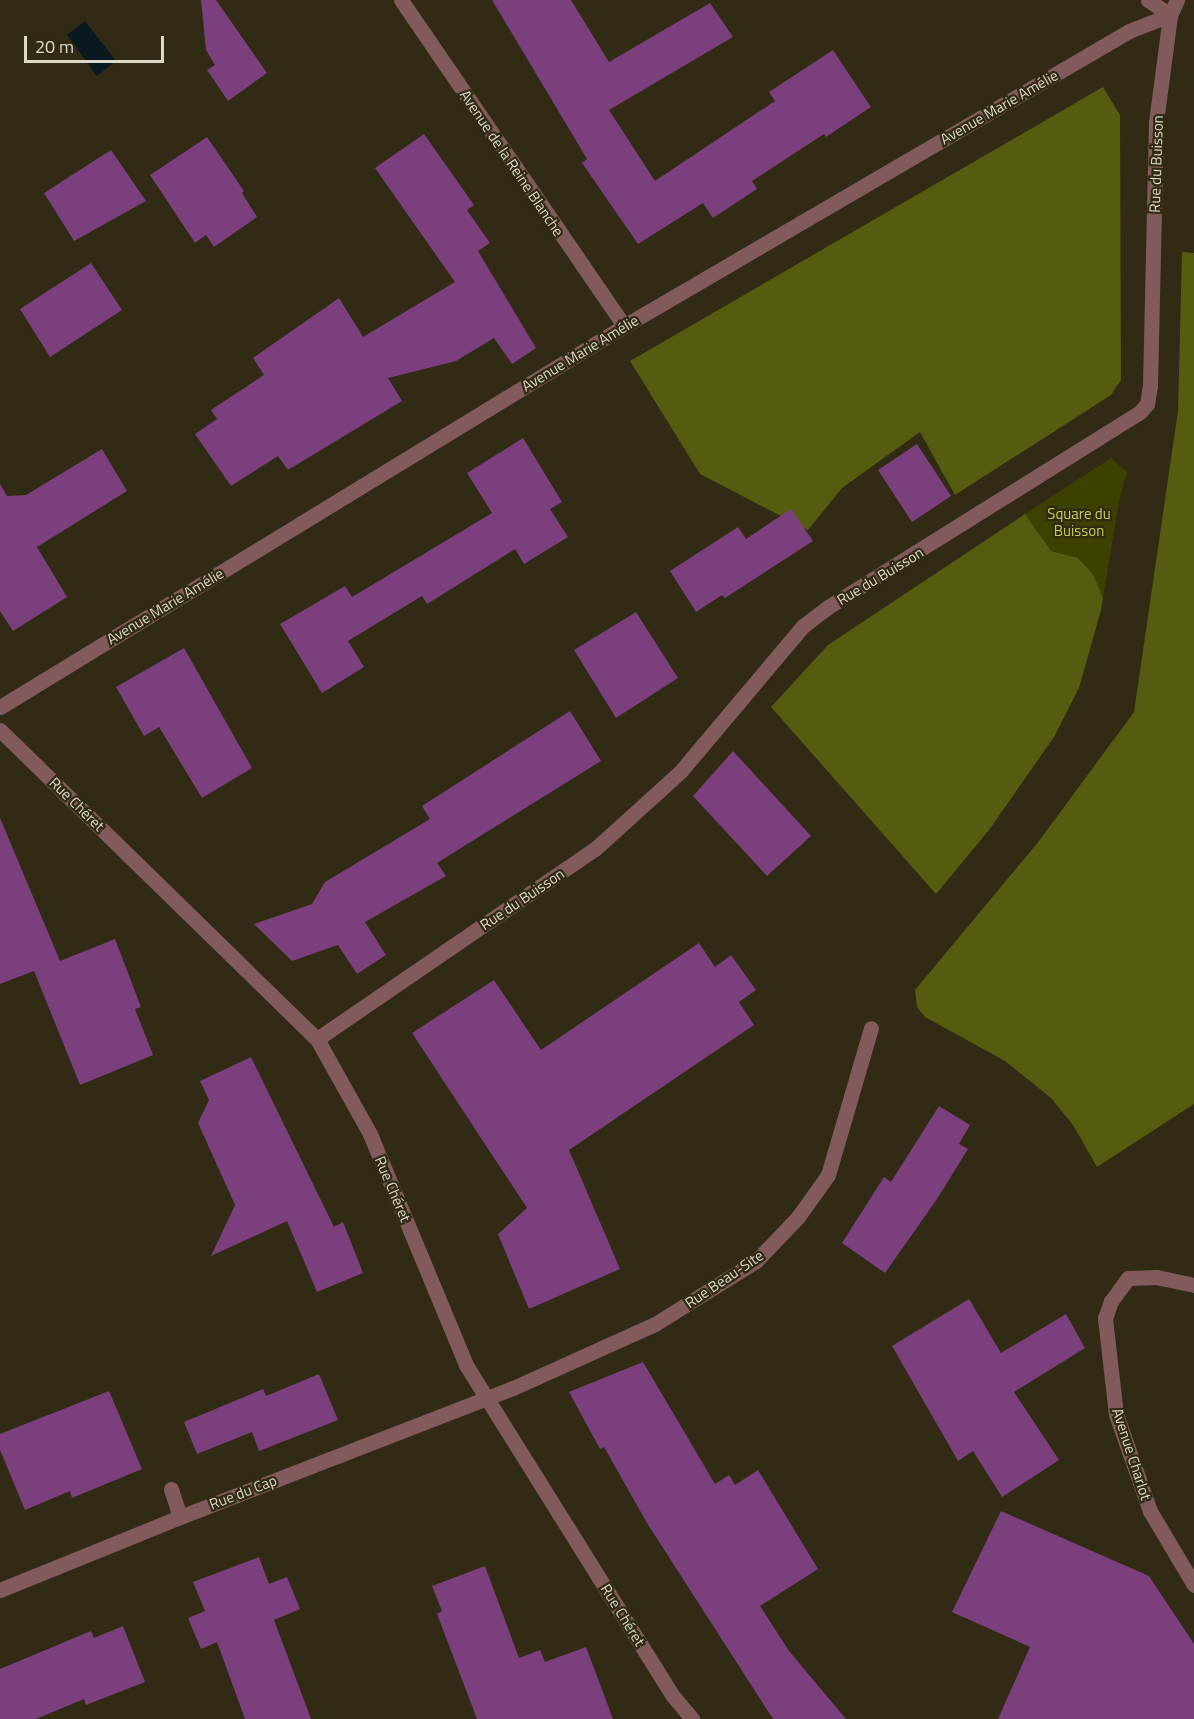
<!DOCTYPE html>
<html>
<head>
<meta charset="utf-8">
<style>
	body { margin:0 }
	#map { position:relative; width:1194px; height:1719px; overflow:hidden; background:#312a14; font-family:"Titillium Web",sans-serif }
	div>[style] { position:absolute }
	.green>* { inset:0; background:#3c4100 }
	.forest>* { inset:0; background:#565c0f }
	.water>* { inset:0; background:#0a181f }
	.building>* { inset:0; background:#7b3f7d }
	.lane>* { height:15px; margin:-7.5px; padding:0 7.5px; transform-origin:7.5px; border-radius:7.5px; background:#825a5c }
	.street>* { height:15px; margin:-7.5px; padding:0 7.5px; transform-origin:7.5px; border-radius:7.5px; background:#825a5c }
	span { translate:-50% -50%; white-space:nowrap; text-align:center; line-height:1.15; -webkit-text-stroke:4.5px #312a14; paint-order:stroke }
	.street-label { font-size:15px; color:#dcd8ca }
	.park-label { font-size:15px; color:#c4d053 }
	.scale { position:absolute; left:24px; top:36px; width:140px; height:27px; box-sizing:border-box; border:3px solid #dcd8ca; border-top:0; padding-left:8px; font-size:18px; line-height:21px; white-space:nowrap; color:#dcd8ca; -webkit-text-stroke:4px #312a14; paint-order:stroke }
</style>
</head>
<body>
<div id="map">
	<div class="green">
		<div style="clip-path:polygon(1111px 458px,1127px 472px,1119px 501px,1103px 598px,1093px 574px,1078px 558px,1051px 551px,1025px 514px)"></div>
	</div>
	<div class="forest">
		<div style="clip-path:polygon(1103px 87px,1120px 115px,1121px 380px,1111px 395px,955px 495px,920px 432px,842px 488px,808px 530px,700px 474px,630px 361px)"></div>
		<div style="clip-path:polygon(1182px 252px,1194px 253px,1194px 1104px,1097px 1167px,1073px 1125px,1051px 1098px,1005px 1061px,925px 1017px,917px 1007px,915px 990px,1039px 841px,1134px 712px,1178px 411px)"></div>
		<div style="clip-path:polygon(1025px 514px,1051px 551px,1078px 558px,1093px 574px,1103px 598px,1101px 610px,1079px 688px,1054px 737px,989px 830px,936px 894px,771px 707px,828px 645px)"></div>
	</div>
	<div class="water">
		<div style="clip-path:polygon(85px 21px,116px 61px,97px 76px,67px 35px)"></div>
	</div>
	<div class="building">
		<div style="clip-path:polygon(201px 0,216px 0,267px 73px,228px 101px,207px 70px,215px 65px,206px 50px)"></div>
		<div style="clip-path:polygon(492px 0,571px 0,609px 62px,710px 3px,733px 37px,609px 110px,655px 181px,775px 101px,769px 92px,833px 50px,871px 107px,826px 137px,824px 134px,752px 181px,757px 189px,713px 218px,703px 203px,638px 244px,582px 163px,587px 159px)"></div>
		<div style="clip-path:polygon(424px 134px,474px 205px,467px 210px,490px 243px,478px 251px,536px 348px,512px 364px,494px 338px,456px 361px,388px 378px,402px 401px,288px 470px,278px 456px,231px 486px,195px 434px,217px 419px,211px 410px,264px 375px,253px 358px,339px 298px,363px 337px,455px 282px,375px 168px)"></div>
		<div style="clip-path:polygon(207px 137px,244px 191px,242px 193px,257px 217px,214px 247px,206px 235px,195px 243px,150px 175px)"></div>
		<div style="clip-path:polygon(111px 150px,146px 201px,74px 241px,44px 193px)"></div>
		<div style="clip-path:polygon(91px 263px,122px 310px,50px 357px,20px 309px)"></div>
		<div style="clip-path:polygon(523px 438px,562px 502px,550px 509px,568px 537px,524px 564px,515px 549px,427px 604px,422px 596px,348px 641px,364px 667px,322px 693px,280px 624px,345px 586px,352px 597px,492px 513px,467px 473px)"></div>
		<div style="clip-path:polygon(917px 444px,951px 496px,912px 522px,878px 470px)"></div>
		<div style="clip-path:polygon(102px 449px,127px 491px,37px 547px,67px 597px,13px 631px,0 611px,0 484px,7px 496px,26px 495px)"></div>
		<div style="clip-path:polygon(791px 509px,813px 541px,725px 598px,722px 595px,696px 612px,670px 571px,738px 527px,746px 539px)"></div>
		<div style="clip-path:polygon(636px 612px,678px 678px,616px 718px,574px 650px)"></div>
		<div style="clip-path:polygon(184px 648px,252px 768px,202px 798px,159px 727px,144px 736px,116px 687px)"></div>
		<div style="clip-path:polygon(570px 711px,601px 761px,437px 863px,446px 876px,365px 922px,386px 955px,357px 974px,338px 945px,292px 961px,254px 924px,312px 904px,325px 882px,430px 819px,422px 806px)"></div>
		<div style="clip-path:polygon(733px 751px,811px 836px,767px 876px,693px 796px)"></div>
		<div style="clip-path:polygon(0 818px,60px 961px,115px 939px,141px 1007px,135px 1009px,153px 1055px,80px 1085px,34px 971px,0 984px)"></div>
		<div style="clip-path:polygon(699px 943px,715px 967px,731px 955px,756px 990px,739px 1002px,754px 1025px,569px 1150px,620px 1269px,529px 1309px,498px 1234px,527px 1208px,412px 1033px,494px 980px,541px 1050px)"></div>
		<div style="clip-path:polygon(251px 1057px,334px 1227px,343px 1222px,363px 1273px,317px 1292px,287px 1221px,211px 1256px,235px 1205px,198px 1123px,209px 1100px,200px 1081px)"></div>
		<div style="clip-path:polygon(939px 1106px,970px 1125px,959px 1144px,968px 1149px,937px 1199px,885px 1273px,842px 1243px,884px 1177px,891px 1182px)"></div>
		<div style="clip-path:polygon(969px 1299px,1001px 1353px,1066px 1314px,1085px 1348px,1014px 1392px,1059px 1460px,1002px 1497px,973px 1451px,958px 1461px,892px 1346px)"></div>
		<div style="clip-path:polygon(643px 1362px,715px 1484px,729px 1475px,735px 1485px,758px 1470px,818px 1569px,760px 1606px,789px 1651px,846px 1719px,773px 1719px,647px 1523px,604px 1447px,600px 1449px,569px 1392px)"></div>
		<div style="clip-path:polygon(319px 1374px,338px 1420px,259px 1451px,252px 1432px,197px 1454px,184px 1422px,263px 1389px,266px 1396px)"></div>
		<div style="clip-path:polygon(109px 1391px,142px 1469px,72px 1498px,70px 1491px,25px 1510px,0 1450px,0 1434px)"></div>
		<div style="clip-path:polygon(1001px 1511px,1149px 1576px,1194px 1644px,1194px 1719px,998px 1719px,1030px 1647px,952px 1612px)"></div>
		<div style="clip-path:polygon(259px 1557px,269px 1584px,287px 1577px,300px 1609px,274px 1620px,311px 1719px,245px 1719px,217px 1642px,201px 1649px,188px 1618px,205px 1611px,193px 1582px)"></div>
		<div style="clip-path:polygon(485px 1566px,519px 1658px,540px 1650px,545px 1662px,586px 1647px,613px 1719px,477px 1719px,437px 1614px,442px 1611px,432px 1586px)"></div>
		<div style="clip-path:polygon(123px 1626px,145px 1682px,86px 1705px,84px 1699px,36px 1719px,0 1719px,0 1669px,91px 1631px,94px 1638px)"></div>
	</div>
	<div class="lane">
		<div style="left:171px;top:1489px;width:29px;rotate:72deg"></div>
	</div>
	<div class="street">
		<div style="left:401px;top:0;width:395px;rotate:55.6deg"></div>
		<div style="left:1148px;top:0;width:27px;rotate:34deg"></div>
		<div style="left:0;top:707px;width:731px;rotate:-31.41deg"></div>
		<div style="left:624px;top:326px;width:585px;rotate:-30.29deg"></div>
		<div style="left:1129px;top:31px;width:44px;rotate:-21.3deg"></div>
		<div style="left:0;top:730px;width:443px;rotate:44.3deg"></div>
		<div style="left:317px;top:1039px;width:109px;rotate:60.8deg"></div>
		<div style="left:370px;top:1134px;width:250px;rotate:67.4deg"></div>
		<div style="left:466px;top:1365px;width:390px;rotate:58deg"></div>
		<div style="left:673px;top:1696px;width:30px;rotate:50deg"></div>
		<div style="left:317px;top:1039px;width:337px;rotate:-34.4deg"></div>
		<div style="left:595px;top:849px;width:115px;rotate:-42.2deg"></div>
		<div style="left:680px;top:772px;width:191px;rotate:-49.9deg"></div>
		<div style="left:803px;top:626px;width:31px;rotate:-37deg"></div>
		<div style="left:828px;top:607px;width:368px;rotate:-32deg"></div>
		<div style="left:1140px;top:412px;width:11px;rotate:-49deg"></div>
		<div style="left:1147px;top:404px;width:18px;rotate:-81deg"></div>
		<div style="left:1150px;top:386px;width:264px;rotate:-88.7deg"></div>
		<div style="left:1156px;top:122px;width:108px;rotate:-82.5deg"></div>
		<div style="left:1170px;top:15px;width:17px;rotate:-65deg"></div>
		<div style="left:1194px;top:1285px;width:38px;rotate:-168deg"></div>
		<div style="left:1157px;top:1277px;width:29px;rotate:178deg"></div>
		<div style="left:1128px;top:1278px;width:29px;rotate:126deg"></div>
		<div style="left:1111px;top:1301px;width:18px;rotate:109deg"></div>
		<div style="left:1105px;top:1318px;width:97px;rotate:83.5deg"></div>
		<div style="left:1116px;top:1414px;width:103px;rotate:70.7deg"></div>
		<div style="left:1150px;top:1511px;width:86px;rotate:59.3deg"></div>
		<div style="left:0;top:1590px;width:194px;rotate:-22.1deg"></div>
		<div style="left:180px;top:1517px;width:357px;rotate:-21.2deg"></div>
		<div style="left:513px;top:1388px;width:156px;rotate:-24.3deg"></div>
		<div style="left:655px;top:1324px;width:119px;rotate:-32deg"></div>
		<div style="left:756px;top:1261px;width:61px;rotate:-46.3deg"></div>
		<div style="left:798px;top:1217px;width:52px;rotate:-54.5deg"></div>
		<div style="left:828px;top:1175px;width:153px;rotate:-73.7deg"></div>
	</div>
	<div class="street-label">
		<span style="left:999px;top:107px;rotate:-30deg">Avenue Marie Amélie</span>
		<span style="left:512px;top:163px;rotate:56deg">Avenue de la Reine Blanche</span>
		<span style="left:1156px;top:164px;rotate:-88deg">Rue du Buisson</span>
		<span style="left:580px;top:353px;rotate:-31deg">Avenue Marie Amélie</span>
		<span style="left:880px;top:576px;rotate:-31deg">Rue du Buisson</span>
		<span style="left:165px;top:606px;rotate:-31deg">Avenue Marie Amélie</span>
		<span style="left:77px;top:804px;rotate:44deg">Rue Chéret</span>
		<span style="left:522px;top:899px;rotate:-34deg">Rue du Buisson</span>
		<span style="left:393px;top:1189px;rotate:67deg">Rue Chéret</span>
		<span style="left:724px;top:1279px;rotate:-34deg">Rue Beau-Site</span>
		<span style="left:1132px;top:1454px;rotate:72deg">Avenue Charlot</span>
		<span style="left:243px;top:1492px;rotate:-21deg">Rue du Cap</span>
		<span style="left:623px;top:1615px;rotate:58deg">Rue Chéret</span>
	</div>
	<div class="park-label">
		<span style="left:1079px;top:522px">Square du<br>Buisson</span>
	</div>
	<div class="scale">20 m</div>
</div>
</body>
</html>
